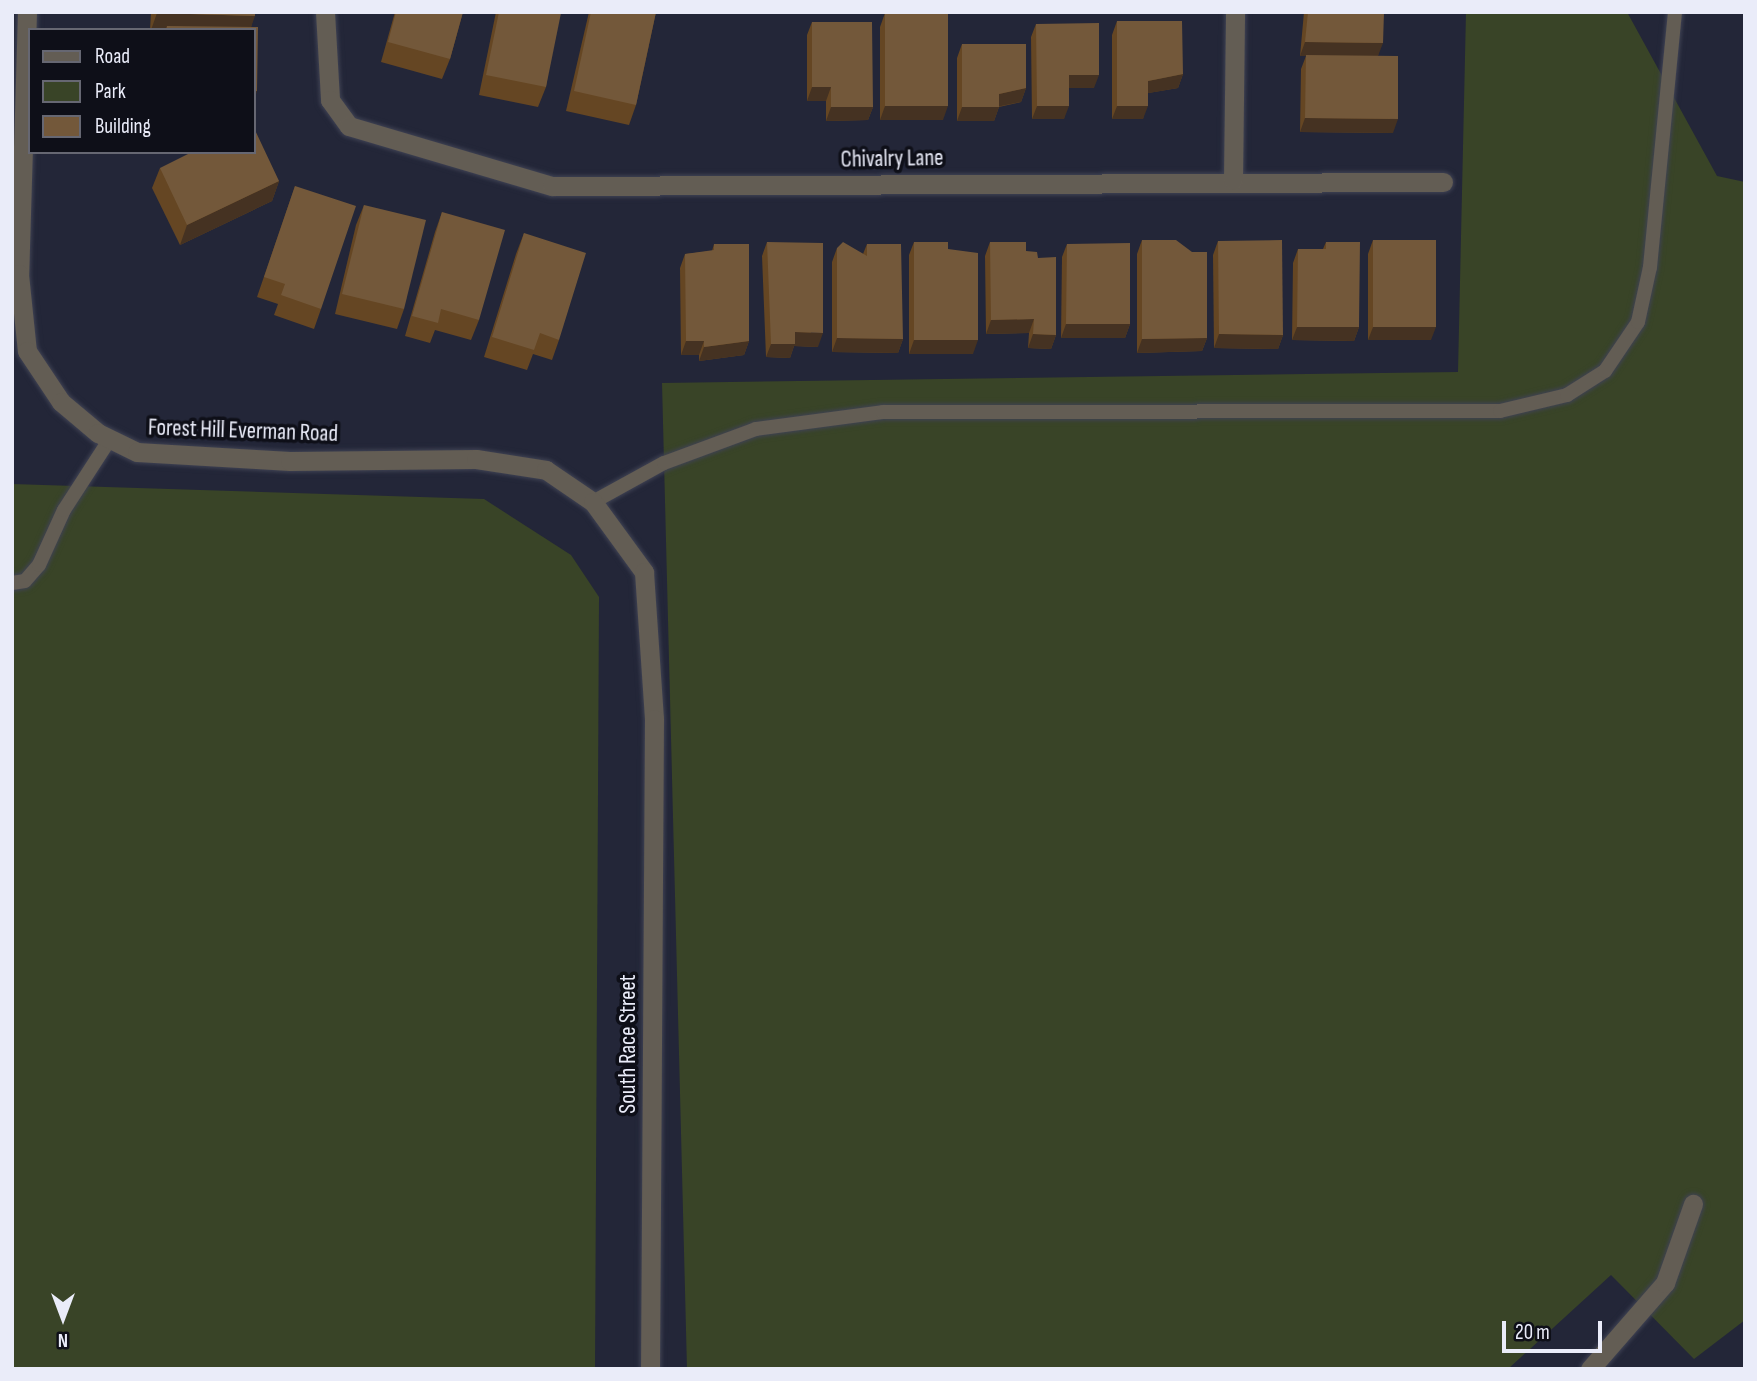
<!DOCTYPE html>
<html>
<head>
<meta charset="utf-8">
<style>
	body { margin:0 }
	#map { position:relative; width:1757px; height:1381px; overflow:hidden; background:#232638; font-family:"Sofia Sans Condensed",sans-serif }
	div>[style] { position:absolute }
	.green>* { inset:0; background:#394427 }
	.roads { filter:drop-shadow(0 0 2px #3f4253) drop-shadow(0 0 2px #3f4253) }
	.service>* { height:14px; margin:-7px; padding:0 7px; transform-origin:7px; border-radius:7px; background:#635d54 }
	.minor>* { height:19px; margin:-9.5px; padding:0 9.5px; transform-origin:9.5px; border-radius:9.5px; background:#635d54 }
	.tertiary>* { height:19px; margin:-9.5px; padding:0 9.5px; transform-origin:9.5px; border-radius:9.5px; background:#635d54 }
	.wall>* { inset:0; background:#654623 }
	.shaded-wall>* { inset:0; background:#453222 }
	.building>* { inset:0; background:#73583a }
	span { translate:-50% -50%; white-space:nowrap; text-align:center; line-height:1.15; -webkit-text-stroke:7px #0e0f18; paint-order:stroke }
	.street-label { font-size:23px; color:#eaecf9 }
	.frame { position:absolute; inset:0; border:14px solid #eaecf9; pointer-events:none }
	.legend { position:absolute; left:28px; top:28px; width:228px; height:126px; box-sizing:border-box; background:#0e0f18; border:2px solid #666772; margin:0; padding:9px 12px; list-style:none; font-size:21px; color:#eaecf9 }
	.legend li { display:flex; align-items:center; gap:14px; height:35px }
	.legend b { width:35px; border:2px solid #666772 }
	.north { position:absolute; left:28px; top:1283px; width:70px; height:70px; -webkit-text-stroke:5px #0e0f18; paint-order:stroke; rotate:180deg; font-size:19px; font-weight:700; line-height:28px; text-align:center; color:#eaecf9 }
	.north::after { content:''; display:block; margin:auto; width:24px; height:32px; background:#eaecf9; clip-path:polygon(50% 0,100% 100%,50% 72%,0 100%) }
	.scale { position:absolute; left:1502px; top:1321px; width:100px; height:32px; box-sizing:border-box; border:4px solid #eaecf9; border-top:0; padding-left:9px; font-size:21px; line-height:24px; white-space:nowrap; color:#eaecf9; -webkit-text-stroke:5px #0e0f18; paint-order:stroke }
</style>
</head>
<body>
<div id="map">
	<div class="green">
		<div style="clip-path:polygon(1466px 12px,1627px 12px,1717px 176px,1745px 182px,1745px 1320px,1694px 1359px,1611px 1275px,1508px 1369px,687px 1369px,662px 383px,1458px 372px)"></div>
		<div style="clip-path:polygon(12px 484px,484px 499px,571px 555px,599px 597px,595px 1369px,12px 1369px)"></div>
	</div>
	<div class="roads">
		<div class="service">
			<div style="left:593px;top:502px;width:81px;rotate:-28.8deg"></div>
			<div style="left:664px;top:463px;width:98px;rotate:-20.3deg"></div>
			<div style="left:756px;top:429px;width:128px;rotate:-7.6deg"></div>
			<div style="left:883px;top:412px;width:617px;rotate:-0.09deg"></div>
			<div style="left:1500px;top:411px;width:69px;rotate:-13.4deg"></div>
			<div style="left:1567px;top:395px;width:45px;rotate:-32.3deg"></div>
			<div style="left:1605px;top:371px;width:59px;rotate:-56deg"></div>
			<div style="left:1638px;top:322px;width:56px;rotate:-77.7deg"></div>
			<div style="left:1650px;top:267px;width:256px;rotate:-84.4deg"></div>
			<div style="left:12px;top:583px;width:13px;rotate:-9deg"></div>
			<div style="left:25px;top:581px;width:21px;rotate:-49deg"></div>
			<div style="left:39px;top:565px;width:60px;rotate:-65.6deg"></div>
			<div style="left:64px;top:510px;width:85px;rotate:-57.1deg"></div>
		</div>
		<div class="minor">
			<div style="left:325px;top:12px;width:88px;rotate:86.7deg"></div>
			<div style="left:330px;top:100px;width:32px;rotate:54deg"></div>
			<div style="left:349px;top:126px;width:212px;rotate:16.5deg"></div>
			<div style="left:552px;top:186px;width:891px;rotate:-0.26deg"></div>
			<div style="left:1233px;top:180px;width:168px;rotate:-89.3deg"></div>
			<div style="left:1590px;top:1369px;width:114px;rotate:-48.9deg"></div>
			<div style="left:1665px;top:1283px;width:84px;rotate:-70.5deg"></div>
		</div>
		<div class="tertiary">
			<div style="left:27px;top:12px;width:262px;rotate:91.7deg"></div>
			<div style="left:19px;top:274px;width:77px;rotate:84.1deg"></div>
			<div style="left:27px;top:351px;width:61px;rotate:56.3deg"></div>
			<div style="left:61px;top:402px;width:48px;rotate:40deg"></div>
			<div style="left:98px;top:433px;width:43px;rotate:26deg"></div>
			<div style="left:137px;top:452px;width:153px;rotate:3.4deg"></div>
			<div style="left:290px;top:461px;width:186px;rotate:-0.6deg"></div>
			<div style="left:476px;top:459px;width:71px;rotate:8.9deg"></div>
			<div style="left:546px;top:470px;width:57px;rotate:34.2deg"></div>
			<div style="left:593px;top:502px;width:87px;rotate:53.9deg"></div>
			<div style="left:644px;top:572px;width:147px;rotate:86.1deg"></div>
			<div style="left:654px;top:719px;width:650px;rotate:90.35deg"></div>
		</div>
	</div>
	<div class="wall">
		<div style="clip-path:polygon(151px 12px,255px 12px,251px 27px,254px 30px,150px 30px)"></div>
		<div style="clip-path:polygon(395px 12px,463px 12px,450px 59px,442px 79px,381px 62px)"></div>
		<div style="clip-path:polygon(496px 12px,557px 12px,546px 87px,538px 107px,479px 95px)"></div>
		<div style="clip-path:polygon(589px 12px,656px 12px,636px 105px,629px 125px,566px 111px)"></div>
		<div style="clip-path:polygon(1304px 12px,1384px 12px,1378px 56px,1393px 133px,1300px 132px,1301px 69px,1306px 56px,1300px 56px)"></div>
		<div style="clip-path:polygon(885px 13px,943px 120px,880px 120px,880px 27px)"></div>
		<div style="clip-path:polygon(1117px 21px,1183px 74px,1178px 88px,1148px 93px,1143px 119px,1112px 119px,1112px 35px)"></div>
		<div style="clip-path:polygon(812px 22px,873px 107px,868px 120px,826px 121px,826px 101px,807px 101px,807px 35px)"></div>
		<div style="clip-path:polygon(1036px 24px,1094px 88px,1069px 88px,1064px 119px,1032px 119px,1031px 37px)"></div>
		<div style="clip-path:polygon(962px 44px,1026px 88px,1021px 102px,999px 107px,994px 121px,957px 121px,957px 58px)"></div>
		<div style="clip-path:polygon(160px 168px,279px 181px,272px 201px,180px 245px,152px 188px)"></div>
		<div style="clip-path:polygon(295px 186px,321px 309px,314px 329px,274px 315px,278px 304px,257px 297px)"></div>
		<div style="clip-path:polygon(364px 205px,404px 309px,397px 329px,335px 314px,356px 225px)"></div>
		<div style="clip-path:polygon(442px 212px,479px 320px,471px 340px,435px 330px,430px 343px,405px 336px,435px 232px)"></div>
		<div style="clip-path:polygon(524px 233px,559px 340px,552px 360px,533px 354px,527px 370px,484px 357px,516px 254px)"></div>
		<div style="clip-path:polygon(1142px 240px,1207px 338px,1202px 351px,1137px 353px,1137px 254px)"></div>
		<div style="clip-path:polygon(1373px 240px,1431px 340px,1368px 340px,1368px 254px)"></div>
		<div style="clip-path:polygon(1218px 241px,1283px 335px,1278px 349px,1214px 348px,1213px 255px)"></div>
		<div style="clip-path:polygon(767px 242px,818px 347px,794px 346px,790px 358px,766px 357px,762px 256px)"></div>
		<div style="clip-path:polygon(914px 242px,948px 249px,973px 354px,909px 354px,909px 255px)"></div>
		<div style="clip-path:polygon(990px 242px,1026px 251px,1038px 258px,1056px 335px,1051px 349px,1028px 348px,1029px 333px,986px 334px,985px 256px)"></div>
		<div style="clip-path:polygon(1326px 242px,1359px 327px,1354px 341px,1292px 340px,1293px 263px,1298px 249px,1323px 249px)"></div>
		<div style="clip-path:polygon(714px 244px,749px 341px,744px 355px,699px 361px,699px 355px,681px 355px,680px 268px,685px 254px,712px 251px)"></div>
		<div style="clip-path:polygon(867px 244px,903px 339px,898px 353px,832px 352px,832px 262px,837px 248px,863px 254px)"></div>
		<div style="clip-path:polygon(1067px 244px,1130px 324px,1125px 338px,1061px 338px,1062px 257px)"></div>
	</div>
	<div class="shaded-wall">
		<div style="clip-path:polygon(157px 13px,255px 16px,250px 30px,167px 26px,165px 30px,151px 30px)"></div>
		<div style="clip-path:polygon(1305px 42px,1383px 43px,1378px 56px,1300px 56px)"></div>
		<div style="clip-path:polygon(1183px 74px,1178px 88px,1143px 94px,1148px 81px)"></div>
		<div style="clip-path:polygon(1069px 75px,1099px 75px,1094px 88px,1064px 88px)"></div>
		<div style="clip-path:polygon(812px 87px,831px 87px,826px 101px,807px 101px)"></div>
		<div style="clip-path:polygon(1026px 88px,1021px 102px,996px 107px,999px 107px,994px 121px,957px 121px,962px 107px,999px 94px)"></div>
		<div style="clip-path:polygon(254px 91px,257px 91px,254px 101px)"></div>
		<div style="clip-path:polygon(885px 106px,948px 106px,943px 120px,880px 120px)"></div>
		<div style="clip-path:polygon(1037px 106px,1069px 106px,1064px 119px,1032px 119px)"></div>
		<div style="clip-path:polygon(1117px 106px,1148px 106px,1143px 119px,1112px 119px)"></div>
		<div style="clip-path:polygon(831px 107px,873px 107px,868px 120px,826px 121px)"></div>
		<div style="clip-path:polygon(1305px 118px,1398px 119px,1393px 133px,1300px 132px)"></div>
		<div style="clip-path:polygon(279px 181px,272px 201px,180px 245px,187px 225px)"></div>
		<div style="clip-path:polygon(1034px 319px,1029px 333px,986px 334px,991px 320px)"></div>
		<div style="clip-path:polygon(1066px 324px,1130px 324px,1125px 338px,1061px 338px)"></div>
		<div style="clip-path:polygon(1297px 327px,1359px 327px,1354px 341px,1292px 340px)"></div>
		<div style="clip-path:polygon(1373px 327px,1436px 327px,1431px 340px,1368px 340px)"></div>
		<div style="clip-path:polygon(795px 332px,823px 333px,818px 347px,794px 346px,790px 358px,766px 357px,771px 344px)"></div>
		<div style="clip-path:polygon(1033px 334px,1056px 335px,1051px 349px,1028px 348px)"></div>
		<div style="clip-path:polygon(1219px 334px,1283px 335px,1278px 349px,1214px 348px)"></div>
		<div style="clip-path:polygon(837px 338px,903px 339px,898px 353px,832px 352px)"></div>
		<div style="clip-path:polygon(1207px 338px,1202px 351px,1137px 353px,1142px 339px)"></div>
		<div style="clip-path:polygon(914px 340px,978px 340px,973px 354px,909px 354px)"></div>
		<div style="clip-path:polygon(686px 341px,704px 341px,699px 355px,681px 355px)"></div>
		<div style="clip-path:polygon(749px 341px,744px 355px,699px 361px,704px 347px)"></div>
	</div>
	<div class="building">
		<div style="clip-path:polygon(157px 12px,255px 12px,255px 16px,157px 13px)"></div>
		<div style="clip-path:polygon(396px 12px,463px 12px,450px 59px,388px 42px)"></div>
		<div style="clip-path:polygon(499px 12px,561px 13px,546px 87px,486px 75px)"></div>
		<div style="clip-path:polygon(591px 12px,656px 12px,636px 105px,574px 91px)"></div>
		<div style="clip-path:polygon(1308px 12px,1384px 12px,1383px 43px,1305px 42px)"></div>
		<div style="clip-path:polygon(885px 13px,948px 13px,948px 106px,885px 106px)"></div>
		<div style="clip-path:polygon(1117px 21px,1182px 21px,1183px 74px,1148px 81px,1148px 106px,1117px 106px)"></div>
		<div style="clip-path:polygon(812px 22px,872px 22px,873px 107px,831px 107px,831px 87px,812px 87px)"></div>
		<div style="clip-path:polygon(1099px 23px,1099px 75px,1069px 75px,1069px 106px,1037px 106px,1036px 24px)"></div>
		<div style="clip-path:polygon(167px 26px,258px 27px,257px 91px,254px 91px,254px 30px,167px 30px)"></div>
		<div style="clip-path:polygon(962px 44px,1026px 44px,1026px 88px,999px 94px,999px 107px,962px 107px)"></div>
		<div style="clip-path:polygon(1306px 55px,1398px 56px,1398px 119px,1305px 118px)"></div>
		<div style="clip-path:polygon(254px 128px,279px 181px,187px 225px,160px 168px,192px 152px,254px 152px)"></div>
		<div style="clip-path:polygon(295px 186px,356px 206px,321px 309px,281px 295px,285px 284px,264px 277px)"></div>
		<div style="clip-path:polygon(364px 205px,426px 220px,404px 309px,342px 294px)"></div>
		<div style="clip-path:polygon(442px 212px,505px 230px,479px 320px,441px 309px,438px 323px,412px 316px)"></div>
		<div style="clip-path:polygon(524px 233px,586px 253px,559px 340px,540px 333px,534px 350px,492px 337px)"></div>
		<div style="clip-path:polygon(1142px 240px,1176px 240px,1192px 252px,1207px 252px,1207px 338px,1142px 339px)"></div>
		<div style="clip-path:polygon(1282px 240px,1283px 335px,1219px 334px,1218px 241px)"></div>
		<div style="clip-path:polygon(1373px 240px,1436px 240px,1436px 327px,1373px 327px)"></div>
		<div style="clip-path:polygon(767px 242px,823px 243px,823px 333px,795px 332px,795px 344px,771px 344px)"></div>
		<div style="clip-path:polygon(843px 242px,867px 256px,867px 244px,901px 244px,903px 339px,837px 338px,837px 248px)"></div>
		<div style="clip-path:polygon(914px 242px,948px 242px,948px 249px,978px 253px,978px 340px,914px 340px)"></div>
		<div style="clip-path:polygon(990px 242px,1026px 242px,1026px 251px,1037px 252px,1038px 258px,1056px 257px,1056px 335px,1033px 334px,1034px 319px,991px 320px)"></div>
		<div style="clip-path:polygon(1326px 242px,1360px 242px,1359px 327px,1297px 327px,1298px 249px,1326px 249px)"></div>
		<div style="clip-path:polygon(1130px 243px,1130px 324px,1066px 324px,1067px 244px)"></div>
		<div style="clip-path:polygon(714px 244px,749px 244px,749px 341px,704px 347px,704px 341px,686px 341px,685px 254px,714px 250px)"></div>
	</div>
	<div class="street-label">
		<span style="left:892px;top:159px;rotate:-1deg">Chivalry Lane</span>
		<span style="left:243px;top:431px;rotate:2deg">Forest Hill Everman Road</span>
		<span style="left:628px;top:1044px;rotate:-90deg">South Race Street</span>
	</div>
	<div class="frame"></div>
	<ul class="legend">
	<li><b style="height:9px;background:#635d54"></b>Road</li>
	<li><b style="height:19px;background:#394427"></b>Park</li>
	<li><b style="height:19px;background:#73583a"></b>Building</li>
	</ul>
	<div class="north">N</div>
	<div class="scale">20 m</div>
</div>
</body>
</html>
